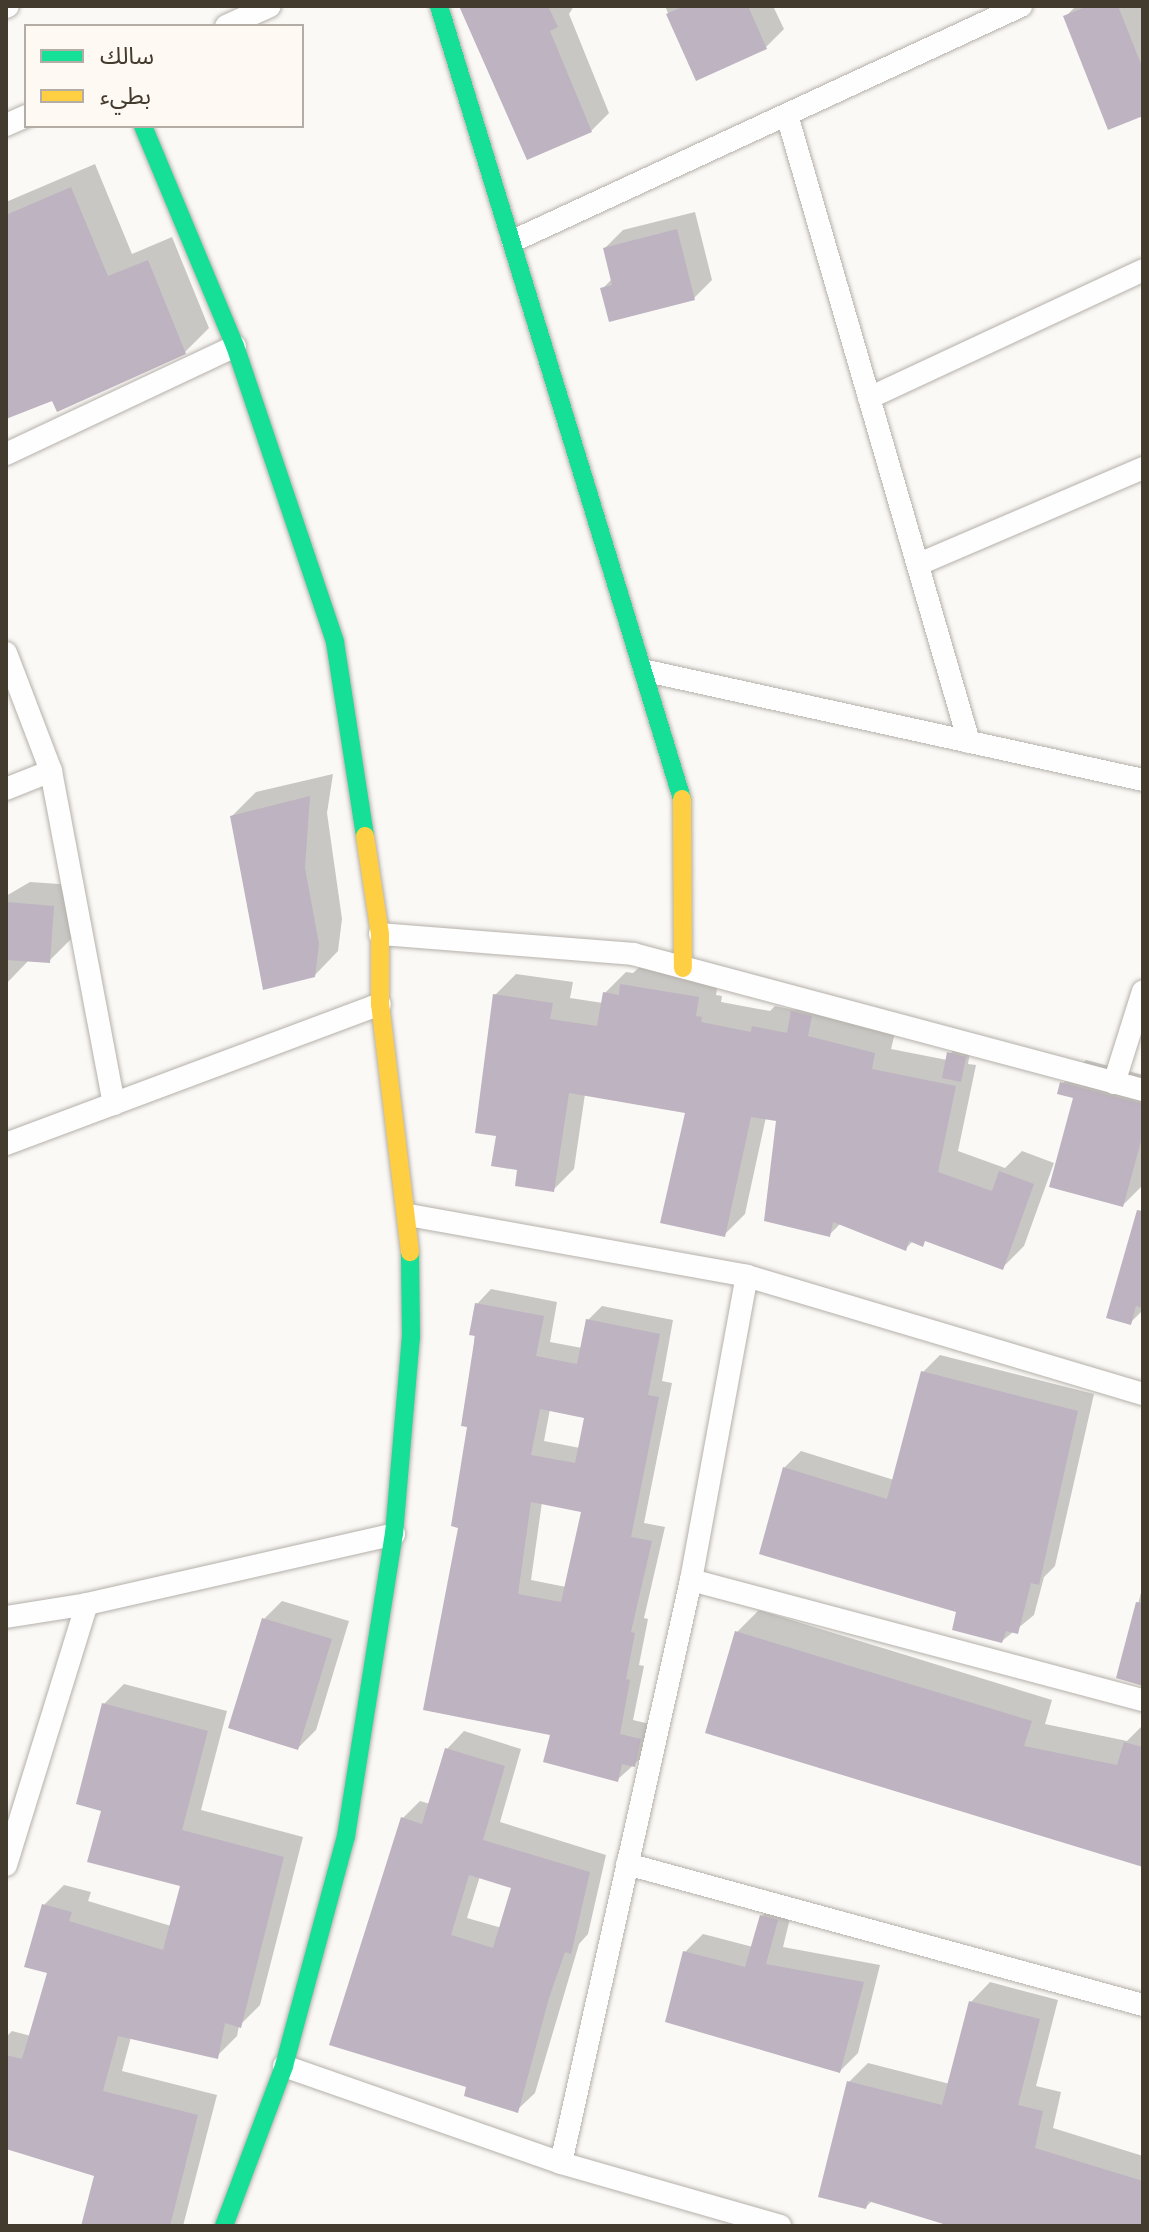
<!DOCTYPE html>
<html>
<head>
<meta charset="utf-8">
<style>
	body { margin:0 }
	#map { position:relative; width:1149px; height:2232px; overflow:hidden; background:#fbf9f6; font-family:"Public Sans","Noto Sans Arabic",sans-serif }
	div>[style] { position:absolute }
	.shadow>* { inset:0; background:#0003 }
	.building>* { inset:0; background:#beb3c1 }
	.roads { filter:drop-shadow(0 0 2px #b5b0aa) drop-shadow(0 0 2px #b5b0aa) }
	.street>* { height:22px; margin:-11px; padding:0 11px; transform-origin:11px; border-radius:11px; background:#fefefe }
	.fast>* { height:18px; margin:-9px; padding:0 9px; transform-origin:9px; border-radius:9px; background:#16e098 }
	.slow>* { height:18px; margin:-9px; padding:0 9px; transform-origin:9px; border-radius:9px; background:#ffcf43 }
	span { translate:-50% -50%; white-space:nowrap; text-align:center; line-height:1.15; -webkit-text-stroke:8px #fef9f3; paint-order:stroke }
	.frame { position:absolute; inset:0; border:8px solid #443b2f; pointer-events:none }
	.legend { position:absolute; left:24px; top:24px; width:280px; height:104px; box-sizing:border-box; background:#fef9f3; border:2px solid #b4ada5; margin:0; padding:10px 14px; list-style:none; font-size:24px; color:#443b2f }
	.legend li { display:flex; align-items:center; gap:16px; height:40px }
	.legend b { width:40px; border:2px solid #b4ada5 }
</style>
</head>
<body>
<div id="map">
	<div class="shadow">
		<div style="clip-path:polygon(462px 6px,574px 6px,569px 14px,609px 113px,591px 131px)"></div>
		<div style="clip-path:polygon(665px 6px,773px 6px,784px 29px,766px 47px,697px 79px)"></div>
		<div style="clip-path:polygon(1076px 6px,1143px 6px,1143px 113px,1065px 17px)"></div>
		<div style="clip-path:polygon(95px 164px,132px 254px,172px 237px,209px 328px,185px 352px,6px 417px,6px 202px)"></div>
		<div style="clip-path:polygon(695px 212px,712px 280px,694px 298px,602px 289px,613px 278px,605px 248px,623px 230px)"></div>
		<div style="clip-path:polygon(333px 774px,327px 813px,342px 919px,338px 951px,314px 976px,232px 816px,256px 792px)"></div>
		<div style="clip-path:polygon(30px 882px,74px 885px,71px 939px,49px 961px,29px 960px,6px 984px,6px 896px)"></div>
		<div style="clip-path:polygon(643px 964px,719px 976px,716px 995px,722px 996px,721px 1002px,770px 1011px,775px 1006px,795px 1010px,814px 991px,832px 996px,828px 1016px,895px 1033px,891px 1049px,947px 1060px,954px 1048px,970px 1052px,968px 1064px,976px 1065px,958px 1151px,1005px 1168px,1022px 1151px,1054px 1163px,1024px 1246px,1003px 1267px,927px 1240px,913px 1241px,906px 1248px,841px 1223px,829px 1235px,778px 1120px,766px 1117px,745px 1214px,724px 1235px,687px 1111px,585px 1094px,574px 1169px,553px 1190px,519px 1168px,498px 1134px,495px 995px,516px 974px,573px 982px,570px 998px,603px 1003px,605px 993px,626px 972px,633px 973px)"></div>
		<div style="clip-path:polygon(1086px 1060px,1143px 1075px,1143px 1185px,1123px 1205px,1075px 1097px,1062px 1084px)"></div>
		<div style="clip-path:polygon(1143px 1209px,1143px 1310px,1130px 1323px,1139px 1213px)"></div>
		<div style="clip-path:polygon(evenodd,491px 1289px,557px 1302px,550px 1342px,582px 1348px,588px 1320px,602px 1306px,673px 1320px,662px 1381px,672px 1383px,644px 1523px,665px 1527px,644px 1618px,648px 1619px,639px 1665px,644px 1666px,633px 1720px,654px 1725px,649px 1751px,617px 1780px,553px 1733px,460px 1526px,477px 1304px,491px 1289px,550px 1409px,587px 1416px,580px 1448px,544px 1441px,550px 1409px,491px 1289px,542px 1502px,583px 1510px,566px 1587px,531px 1580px,542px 1502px)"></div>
		<div style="clip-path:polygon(940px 1355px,1094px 1394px,1055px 1566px,1044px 1577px,1034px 1615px,1002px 1641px,784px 1468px,801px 1451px,894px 1480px,923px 1372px)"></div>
		<div style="clip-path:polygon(1143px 1585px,1143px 1684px,1119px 1677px)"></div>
		<div style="clip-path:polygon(282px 1601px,349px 1621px,316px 1730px,298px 1748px,264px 1619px)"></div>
		<div style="clip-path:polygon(759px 1610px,1052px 1700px,1045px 1724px,1127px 1741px,1143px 1725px,1143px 1864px,737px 1632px)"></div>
		<div style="clip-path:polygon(124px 1684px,227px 1711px,201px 1810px,303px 1837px,260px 2005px,239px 2026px,237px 2036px,217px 2056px,131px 2037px,122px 2071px,217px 2095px,183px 2226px,82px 2226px,96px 2175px,6px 2147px,6px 2037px,12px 2031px,31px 2036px,50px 1972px,44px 1905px,64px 1885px,91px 1892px,88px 1901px,171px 1926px,183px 1884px,103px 1809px,104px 1704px)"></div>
		<div style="clip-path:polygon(evenodd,464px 1731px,521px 1749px,500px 1822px,606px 1855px,588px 1934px,579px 1944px,535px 2093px,517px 2110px,469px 2086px,402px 1819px,420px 1801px,430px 1804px,447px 1749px,464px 1731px,480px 1876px,514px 1886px,502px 1928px,467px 1918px,480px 1876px)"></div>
		<div style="clip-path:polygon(780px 1898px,794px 1902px,783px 1947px,880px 1965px,858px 2053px,840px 2071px,685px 1952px,703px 1934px,753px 1947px,762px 1916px)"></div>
		<div style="clip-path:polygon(990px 1982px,1058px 2000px,1036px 2086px,1061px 2092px,1053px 2128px,1143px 2156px,1143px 2226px,963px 2226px,873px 2200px,866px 2207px,849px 2082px,868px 2063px,950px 2084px,971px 2002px)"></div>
	</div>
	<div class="building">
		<div style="clip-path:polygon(459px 6px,548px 6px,558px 27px,550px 31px,592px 132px,527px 160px)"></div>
		<div style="clip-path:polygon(685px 6px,748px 6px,767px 49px,696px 81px,666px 14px)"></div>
		<div style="clip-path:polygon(1088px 6px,1118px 6px,1143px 69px,1143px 116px,1108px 130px,1063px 16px)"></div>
		<div style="clip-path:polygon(71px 187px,108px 276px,148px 260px,186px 354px,57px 412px,52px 401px,6px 419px,6px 215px)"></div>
		<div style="clip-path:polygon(677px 229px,695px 300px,609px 322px,600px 288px,612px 285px,603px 248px)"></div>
		<div style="clip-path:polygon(310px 796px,305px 868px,319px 944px,315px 977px,263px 990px,230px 816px)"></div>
		<div style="clip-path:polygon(6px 902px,54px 906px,50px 963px,6px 960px)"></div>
		<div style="clip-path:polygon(620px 984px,699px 997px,696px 1016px,702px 1017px,701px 1022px,751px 1032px,752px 1026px,787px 1033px,791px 1011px,812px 1016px,808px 1036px,875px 1053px,872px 1069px,956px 1086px,938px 1172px,992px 1191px,999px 1171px,1034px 1184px,1003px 1270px,925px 1241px,923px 1247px,909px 1241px,906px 1251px,833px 1222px,830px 1237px,764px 1221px,776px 1121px,751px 1117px,725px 1237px,660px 1223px,685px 1113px,569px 1093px,554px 1192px,515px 1186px,517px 1170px,491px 1166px,496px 1136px,475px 1133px,493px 994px,553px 1003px,550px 1019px,597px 1026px,603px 992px,619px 995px)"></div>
		<div style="clip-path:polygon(947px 1052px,966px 1057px,961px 1082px,942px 1078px)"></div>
		<div style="clip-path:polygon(1060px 1082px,1143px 1104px,1143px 1134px,1123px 1207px,1049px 1187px,1073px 1098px,1057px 1094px)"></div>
		<div style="clip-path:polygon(1137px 1210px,1143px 1211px,1143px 1308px,1136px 1306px,1131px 1325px,1106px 1318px)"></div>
		<div style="clip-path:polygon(evenodd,475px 1303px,544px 1316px,536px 1356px,577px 1364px,586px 1319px,660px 1334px,648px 1395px,659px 1397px,631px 1537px,652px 1541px,631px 1632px,635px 1633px,626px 1679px,630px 1680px,620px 1734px,641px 1739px,635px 1767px,622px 1764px,618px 1782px,543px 1762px,550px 1735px,423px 1710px,458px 1528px,451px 1526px,467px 1427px,461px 1426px,475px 1336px,469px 1335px,475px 1303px,540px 1409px,584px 1418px,575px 1463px,531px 1455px,540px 1409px,475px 1303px,531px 1502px,581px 1512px,561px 1602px,518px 1594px,531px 1502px)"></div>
		<div style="clip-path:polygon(921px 1371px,1078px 1411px,1039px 1585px,1031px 1583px,1018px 1634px,1006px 1631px,1002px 1643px,952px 1630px,956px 1612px,759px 1554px,783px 1467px,887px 1499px)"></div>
		<div style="clip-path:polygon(1136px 1602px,1143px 1603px,1143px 1686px,1116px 1678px)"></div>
		<div style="clip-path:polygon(262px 1618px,332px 1639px,298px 1750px,228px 1728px)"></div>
		<div style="clip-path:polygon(735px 1631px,1032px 1721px,1024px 1746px,1117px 1765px,1124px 1742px,1143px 1747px,1143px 1867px,705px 1733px)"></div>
		<div style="clip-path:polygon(102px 1703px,208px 1731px,182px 1830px,284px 1857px,241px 2028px,225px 2023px,218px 2059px,118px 2036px,103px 2091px,198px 2115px,170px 2226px,81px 2226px,94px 2176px,6px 2149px,6px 2055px,22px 2059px,47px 1973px,24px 1967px,42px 1904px,72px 1912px,69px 1921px,163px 1950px,180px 1886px,87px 1862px,101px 1811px,76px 1804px)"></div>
		<div style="clip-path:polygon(evenodd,445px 1748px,505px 1766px,483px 1840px,590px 1872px,571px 1954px,565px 1952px,549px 1998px,518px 2113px,464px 2096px,466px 2087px,329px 2045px,401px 1817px,422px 1824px,445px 1748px,469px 1875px,511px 1888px,493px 1948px,451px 1935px,469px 1875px)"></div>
		<div style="clip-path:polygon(760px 1915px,778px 1920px,766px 1964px,864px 1982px,840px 2073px,665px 2022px,683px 1951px,745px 1967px)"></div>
		<div style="clip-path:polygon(969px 2001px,1040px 2019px,1018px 2105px,1043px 2111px,1035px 2148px,1143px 2181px,1143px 2226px,950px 2226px,868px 2201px,866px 2209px,818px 2197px,847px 2081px,942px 2105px)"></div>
	</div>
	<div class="roads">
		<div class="street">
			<div style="left:6px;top:7px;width:2px;rotate:-27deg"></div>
			<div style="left:226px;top:26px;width:48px;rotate:-24.4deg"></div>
			<div style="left:787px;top:115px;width:653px;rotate:73.81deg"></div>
			<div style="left:6px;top:125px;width:22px;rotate:-24deg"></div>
			<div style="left:513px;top:241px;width:560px;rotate:-24.83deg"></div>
			<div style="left:869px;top:398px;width:302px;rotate:-25deg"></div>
			<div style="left:6px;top:454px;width:253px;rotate:-25.2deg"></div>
			<div style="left:919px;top:564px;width:244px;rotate:-23.2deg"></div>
			<div style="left:6px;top:653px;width:126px;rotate:69.1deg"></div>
			<div style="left:51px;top:771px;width:339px;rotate:79.3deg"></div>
			<div style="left:647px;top:671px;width:508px;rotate:12.39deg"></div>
			<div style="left:6px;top:789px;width:48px;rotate:-21.8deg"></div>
			<div style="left:380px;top:934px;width:254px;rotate:4.5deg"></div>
			<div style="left:633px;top:954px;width:528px;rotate:14.93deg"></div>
			<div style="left:1114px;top:1083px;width:96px;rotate:-72.5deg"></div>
			<div style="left:6px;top:1144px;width:399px;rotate:-20.5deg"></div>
			<div style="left:409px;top:1215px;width:343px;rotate:10.2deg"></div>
			<div style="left:747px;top:1276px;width:413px;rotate:16.6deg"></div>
			<div style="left:691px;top:1580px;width:468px;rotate:14.9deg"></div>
			<div style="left:6px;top:1617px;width:82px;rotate:-9.1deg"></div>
			<div style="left:87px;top:1604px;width:315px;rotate:-12.8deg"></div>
			<div style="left:627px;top:1864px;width:535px;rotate:15.28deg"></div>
			<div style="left:6px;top:1865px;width:273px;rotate:-72.8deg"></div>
			<div style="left:284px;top:2066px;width:293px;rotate:19.3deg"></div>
			<div style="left:561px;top:2163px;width:228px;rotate:16deg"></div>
			<div style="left:561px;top:2163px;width:597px;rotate:-77.43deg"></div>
			<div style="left:691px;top:1580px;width:309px;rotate:-79.6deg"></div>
		</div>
		<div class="fast">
			<div style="left:439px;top:6px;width:829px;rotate:72.96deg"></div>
			<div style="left:143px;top:126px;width:238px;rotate:67.3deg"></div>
			<div style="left:235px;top:346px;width:312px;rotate:71.3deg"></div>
			<div style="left:335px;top:642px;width:196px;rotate:81.2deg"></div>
			<div style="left:224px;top:2226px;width:171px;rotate:-69.4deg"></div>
			<div style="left:284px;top:2066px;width:238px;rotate:-74.9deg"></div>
			<div style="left:346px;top:1836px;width:306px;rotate:-81deg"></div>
			<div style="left:394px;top:1534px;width:198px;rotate:-85.1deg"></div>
			<div style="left:411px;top:1337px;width:85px;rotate:-90.7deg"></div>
		</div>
		<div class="slow">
			<div style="left:682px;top:799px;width:169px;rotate:89.7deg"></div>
			<div style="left:365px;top:836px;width:99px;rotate:81.3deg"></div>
			<div style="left:380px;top:934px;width:70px;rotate:90deg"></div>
			<div style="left:380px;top:1004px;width:250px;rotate:83.1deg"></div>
		</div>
	</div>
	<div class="frame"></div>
	<ul class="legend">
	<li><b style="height:10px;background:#16e098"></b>سالك</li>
	<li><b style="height:10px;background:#ffcf43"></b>بطيء</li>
	</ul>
</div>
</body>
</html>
